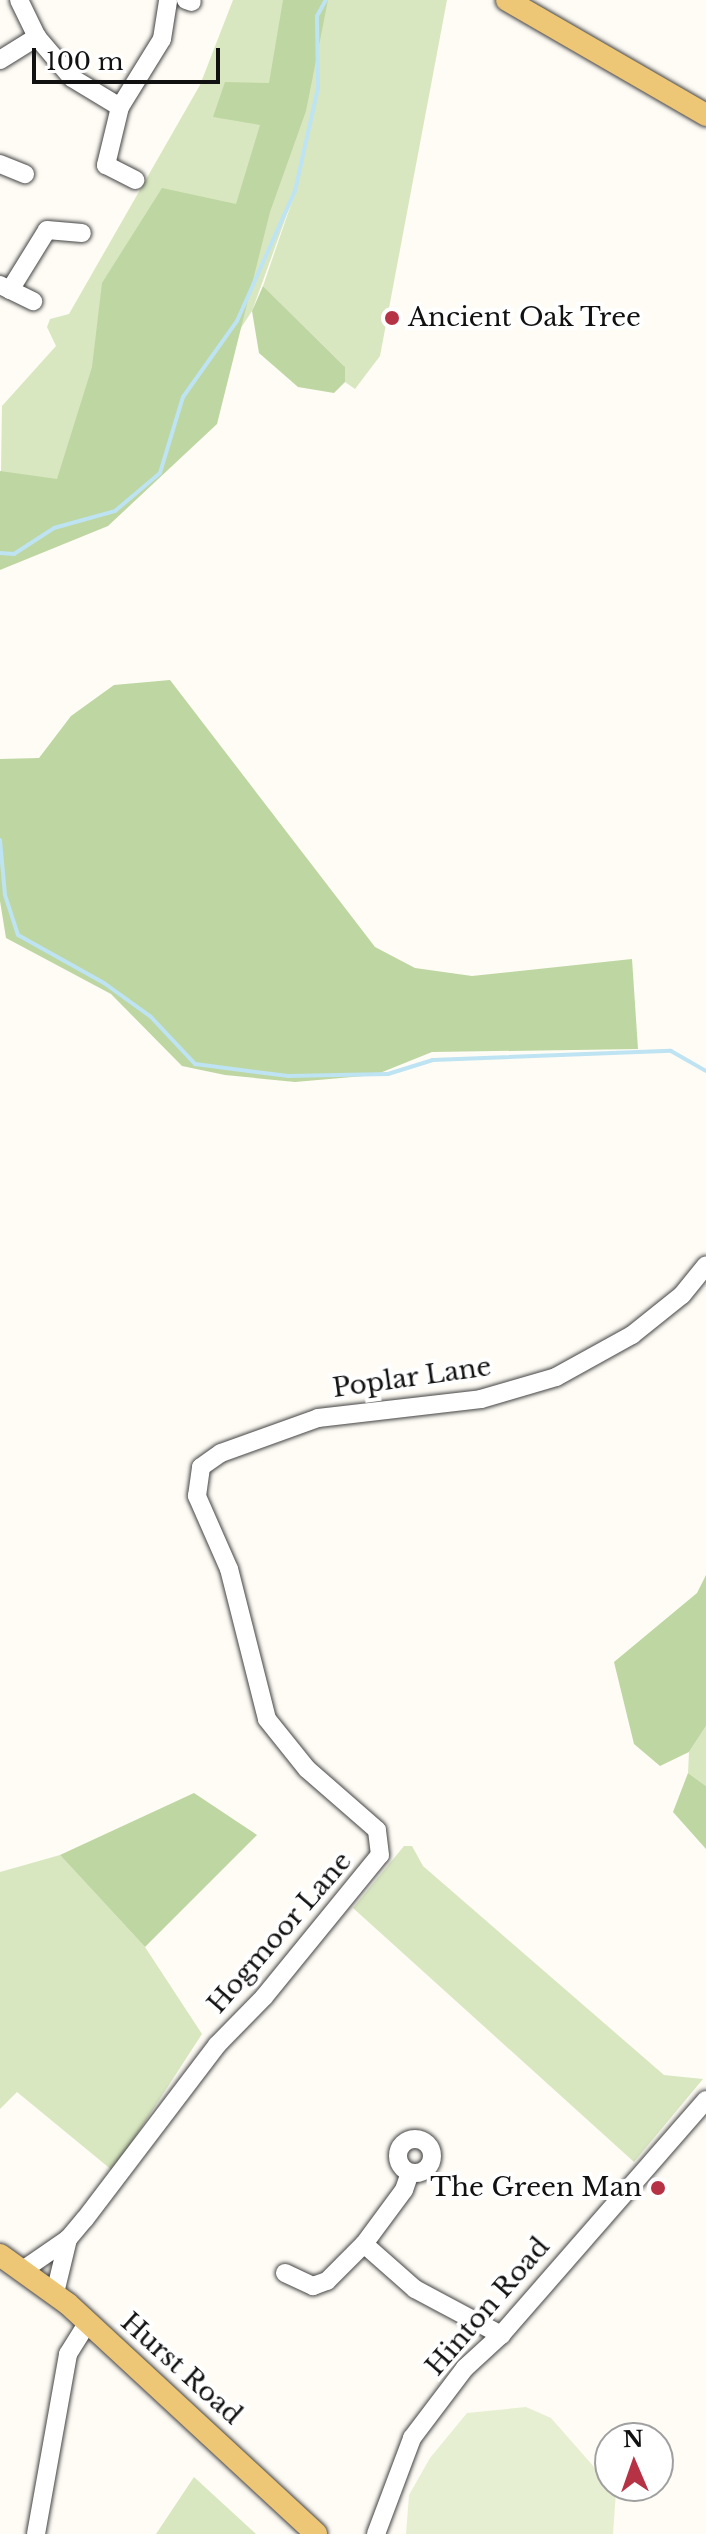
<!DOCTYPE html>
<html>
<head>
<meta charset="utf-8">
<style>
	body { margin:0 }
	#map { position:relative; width:706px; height:2534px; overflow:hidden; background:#fefcf5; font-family:"Libre Baskerville",serif }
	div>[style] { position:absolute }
	.green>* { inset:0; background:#d8e7c0 }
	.forest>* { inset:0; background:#bed6a1 }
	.pitch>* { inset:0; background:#e7efd2 }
	.stream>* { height:4px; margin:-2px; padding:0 2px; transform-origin:2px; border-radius:2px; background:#bee3f2 }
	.roads { filter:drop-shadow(0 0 2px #444) drop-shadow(0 0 2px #444) }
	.minor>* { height:18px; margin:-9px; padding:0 9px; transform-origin:9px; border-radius:9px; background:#fff }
	.minor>.ring { margin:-9px; padding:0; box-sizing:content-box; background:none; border:18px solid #fff; border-radius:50% }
	.major>* { height:22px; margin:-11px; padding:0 11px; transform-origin:11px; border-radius:11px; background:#edc676 }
	.dots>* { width:22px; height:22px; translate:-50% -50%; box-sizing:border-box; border:4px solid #fff; border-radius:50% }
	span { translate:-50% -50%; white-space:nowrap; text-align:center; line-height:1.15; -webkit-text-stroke:8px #fff; paint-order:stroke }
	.poi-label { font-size:26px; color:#111 }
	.left { translate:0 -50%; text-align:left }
	.right { translate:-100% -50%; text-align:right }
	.street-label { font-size:26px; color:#111 }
	.north { position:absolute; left:594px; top:2422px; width:80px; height:80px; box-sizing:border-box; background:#fff; border:2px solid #a0a0a0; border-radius:50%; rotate:358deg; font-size:22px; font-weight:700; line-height:32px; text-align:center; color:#111 }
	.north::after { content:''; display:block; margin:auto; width:28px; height:36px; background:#b63345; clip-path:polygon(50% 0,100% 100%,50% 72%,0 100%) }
	.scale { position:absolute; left:32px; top:48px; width:188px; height:36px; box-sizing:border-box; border:4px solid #111; border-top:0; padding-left:10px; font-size:24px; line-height:28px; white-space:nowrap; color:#111; -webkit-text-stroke:6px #fff; paint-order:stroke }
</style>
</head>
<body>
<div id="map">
	<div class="green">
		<div style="clip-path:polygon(233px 0,447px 0,380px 356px,355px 389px,345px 382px,344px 366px,263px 286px,299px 181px,252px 311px,151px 466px,0 536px,2px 406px,56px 346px,47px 327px,50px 319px,69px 314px,200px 85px)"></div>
		<div style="clip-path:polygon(706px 1726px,706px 1786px,688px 1773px,689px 1752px)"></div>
		<div style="clip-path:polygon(404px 1846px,412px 1846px,423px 1866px,664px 2075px,703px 2079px,634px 2162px,353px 1908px)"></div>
		<div style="clip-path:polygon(60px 1855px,145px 1947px,202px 2034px,113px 2171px,17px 2092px,0 2109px,0 1872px)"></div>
		<div style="clip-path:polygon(194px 2477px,256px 2534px,156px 2534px)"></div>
	</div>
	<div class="forest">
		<div style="clip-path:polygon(283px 0,328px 0,306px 111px,270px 212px,217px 424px,108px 526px,0 570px,0 471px,57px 479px,92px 367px,102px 283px,162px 188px,236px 204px,260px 125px,213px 117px,225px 82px,269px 83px)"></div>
		<div style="clip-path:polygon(263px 286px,345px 367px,345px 382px,334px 393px,298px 387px,259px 353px,252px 311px)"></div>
		<div style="clip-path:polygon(170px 680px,375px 947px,415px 968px,472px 976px,632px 959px,638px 1049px,432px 1052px,375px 1075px,295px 1082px,225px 1075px,182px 1066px,111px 994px,6px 938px,0 901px,0 759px,39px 758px,71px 716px,114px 685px)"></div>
		<div style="clip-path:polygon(706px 1575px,706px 1726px,689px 1752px,660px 1766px,634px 1744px,614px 1662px,697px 1593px)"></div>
		<div style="clip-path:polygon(688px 1773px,706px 1786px,706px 1849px,673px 1812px)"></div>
		<div style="clip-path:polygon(194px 1793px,257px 1835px,145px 1947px,60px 1855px)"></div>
	</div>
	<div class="pitch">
		<div style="clip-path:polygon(526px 2407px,551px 2418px,616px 2492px,613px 2534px,406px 2534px,409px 2495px,430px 2458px,467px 2413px)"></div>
	</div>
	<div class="stream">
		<div style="left:0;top:553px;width:14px;rotate:4deg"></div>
		<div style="left:14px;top:554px;width:48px;rotate:-33deg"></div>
		<div style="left:54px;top:528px;width:63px;rotate:-15.6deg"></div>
		<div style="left:115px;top:511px;width:59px;rotate:-40.2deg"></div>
		<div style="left:160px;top:473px;width:79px;rotate:-73.2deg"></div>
		<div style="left:183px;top:397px;width:93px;rotate:-54.6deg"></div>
		<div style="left:237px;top:321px;width:142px;rotate:-66deg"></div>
		<div style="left:295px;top:191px;width:106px;rotate:-77.4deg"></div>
		<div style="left:318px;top:88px;width:72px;rotate:-90.8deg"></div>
		<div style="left:317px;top:16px;width:18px;rotate:-61deg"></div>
		<div style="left:0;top:840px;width:55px;rotate:84.8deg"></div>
		<div style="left:5px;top:895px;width:42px;rotate:72deg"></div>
		<div style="left:18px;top:935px;width:98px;rotate:29.2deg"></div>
		<div style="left:104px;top:983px;width:57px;rotate:35.7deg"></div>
		<div style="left:150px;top:1016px;width:66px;rotate:46.8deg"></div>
		<div style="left:195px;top:1064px;width:94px;rotate:7.4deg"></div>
		<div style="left:288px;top:1076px;width:100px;rotate:-1.1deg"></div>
		<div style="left:388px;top:1074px;width:47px;rotate:-17.3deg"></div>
		<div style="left:433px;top:1060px;width:238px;rotate:-2.2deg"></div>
		<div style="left:671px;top:1051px;width:40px;rotate:29.7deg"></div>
	</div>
	<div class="roads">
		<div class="minor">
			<div style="left:19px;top:0;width:41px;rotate:64.1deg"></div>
			<div style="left:37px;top:37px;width:54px;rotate:49.5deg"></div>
			<div style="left:72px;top:78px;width:56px;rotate:31.1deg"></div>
			<div style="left:120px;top:107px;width:80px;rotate:-58.3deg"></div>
			<div style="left:162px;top:39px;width:39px;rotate:-81deg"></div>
			<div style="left:186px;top:0;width:6px;rotate:18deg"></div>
			<div style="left:0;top:60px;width:44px;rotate:-31.9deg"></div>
			<div style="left:120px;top:107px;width:60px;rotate:103.6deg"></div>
			<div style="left:106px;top:165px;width:33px;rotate:27deg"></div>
			<div style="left:0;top:164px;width:27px;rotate:22deg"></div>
			<div style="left:0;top:285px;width:37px;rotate:26deg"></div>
			<div style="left:10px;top:290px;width:70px;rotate:-58.3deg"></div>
			<div style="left:47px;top:230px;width:35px;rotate:5deg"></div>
			<div class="ring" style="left:398px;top:2139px;width:16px;height:16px"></div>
			<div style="left:364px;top:2244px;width:68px;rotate:41.4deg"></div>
			<div style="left:415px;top:2289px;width:98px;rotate:28.1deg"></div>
			<div style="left:23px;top:2270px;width:55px;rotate:-34.6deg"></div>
			<div style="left:68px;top:2239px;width:26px;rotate:-50deg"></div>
			<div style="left:85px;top:2219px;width:218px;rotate:-52.8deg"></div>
			<div style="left:217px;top:2045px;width:67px;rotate:-45.6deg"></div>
			<div style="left:264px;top:1997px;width:183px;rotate:-50.8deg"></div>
			<div style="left:380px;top:1855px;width:25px;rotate:-97deg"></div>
			<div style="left:377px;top:1830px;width:93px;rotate:-138.9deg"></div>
			<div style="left:307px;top:1769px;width:64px;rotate:-128.7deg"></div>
			<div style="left:267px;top:1719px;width:155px;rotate:-104.2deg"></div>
			<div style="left:229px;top:1569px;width:80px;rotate:-113.7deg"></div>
			<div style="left:197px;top:1496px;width:29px;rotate:-82deg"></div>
			<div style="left:201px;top:1467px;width:24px;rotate:-35deg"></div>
			<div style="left:221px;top:1453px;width:103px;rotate:-19.8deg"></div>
			<div style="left:318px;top:1418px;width:164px;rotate:-6.6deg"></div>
			<div style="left:481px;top:1399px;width:78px;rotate:-16.3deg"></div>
			<div style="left:556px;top:1377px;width:87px;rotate:-28.9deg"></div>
			<div style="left:632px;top:1335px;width:64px;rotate:-38.7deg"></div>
			<div style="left:682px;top:1295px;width:38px;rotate:-51deg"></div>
			<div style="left:285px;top:2273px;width:31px;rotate:25deg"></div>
			<div style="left:313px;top:2286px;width:15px;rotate:-20deg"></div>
			<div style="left:327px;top:2281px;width:52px;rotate:-45deg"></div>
			<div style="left:364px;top:2244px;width:67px;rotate:-53.5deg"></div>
			<div style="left:404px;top:2190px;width:18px;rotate:-71deg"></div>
			<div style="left:55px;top:2293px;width:56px;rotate:-76.5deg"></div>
			<div style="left:36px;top:2534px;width:183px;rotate:-79.9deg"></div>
			<div style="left:68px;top:2354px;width:36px;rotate:-58deg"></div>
			<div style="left:376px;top:2534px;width:103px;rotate:-69.4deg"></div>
			<div style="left:412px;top:2438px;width:88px;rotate:-52.9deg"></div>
			<div style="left:465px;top:2368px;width:49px;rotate:-42.5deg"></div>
			<div style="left:501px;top:2335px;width:312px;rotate:-48.9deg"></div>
		</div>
		<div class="major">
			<div style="left:507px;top:0;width:230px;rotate:30deg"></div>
			<div style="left:0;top:2255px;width:84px;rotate:35.8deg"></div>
			<div style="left:68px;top:2304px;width:338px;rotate:42.8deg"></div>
		</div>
	</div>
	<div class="dots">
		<div style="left:392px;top:318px;background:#b63345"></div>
		<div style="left:658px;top:2188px;background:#b63345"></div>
	</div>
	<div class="poi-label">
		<span class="left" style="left:408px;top:318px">Ancient Oak Tree</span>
		<span class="right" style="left:642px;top:2188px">The Green Man</span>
	</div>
	<div class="street-label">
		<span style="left:412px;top:1378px;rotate:-8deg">Poplar Lane</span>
		<span style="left:280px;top:1933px;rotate:-49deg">Hogmoor Lane</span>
		<span style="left:488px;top:2307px;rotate:-49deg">Hinton Road</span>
		<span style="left:181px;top:2369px;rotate:42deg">Hurst Road</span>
	</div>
	<div class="north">N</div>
	<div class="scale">100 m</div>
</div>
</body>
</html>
